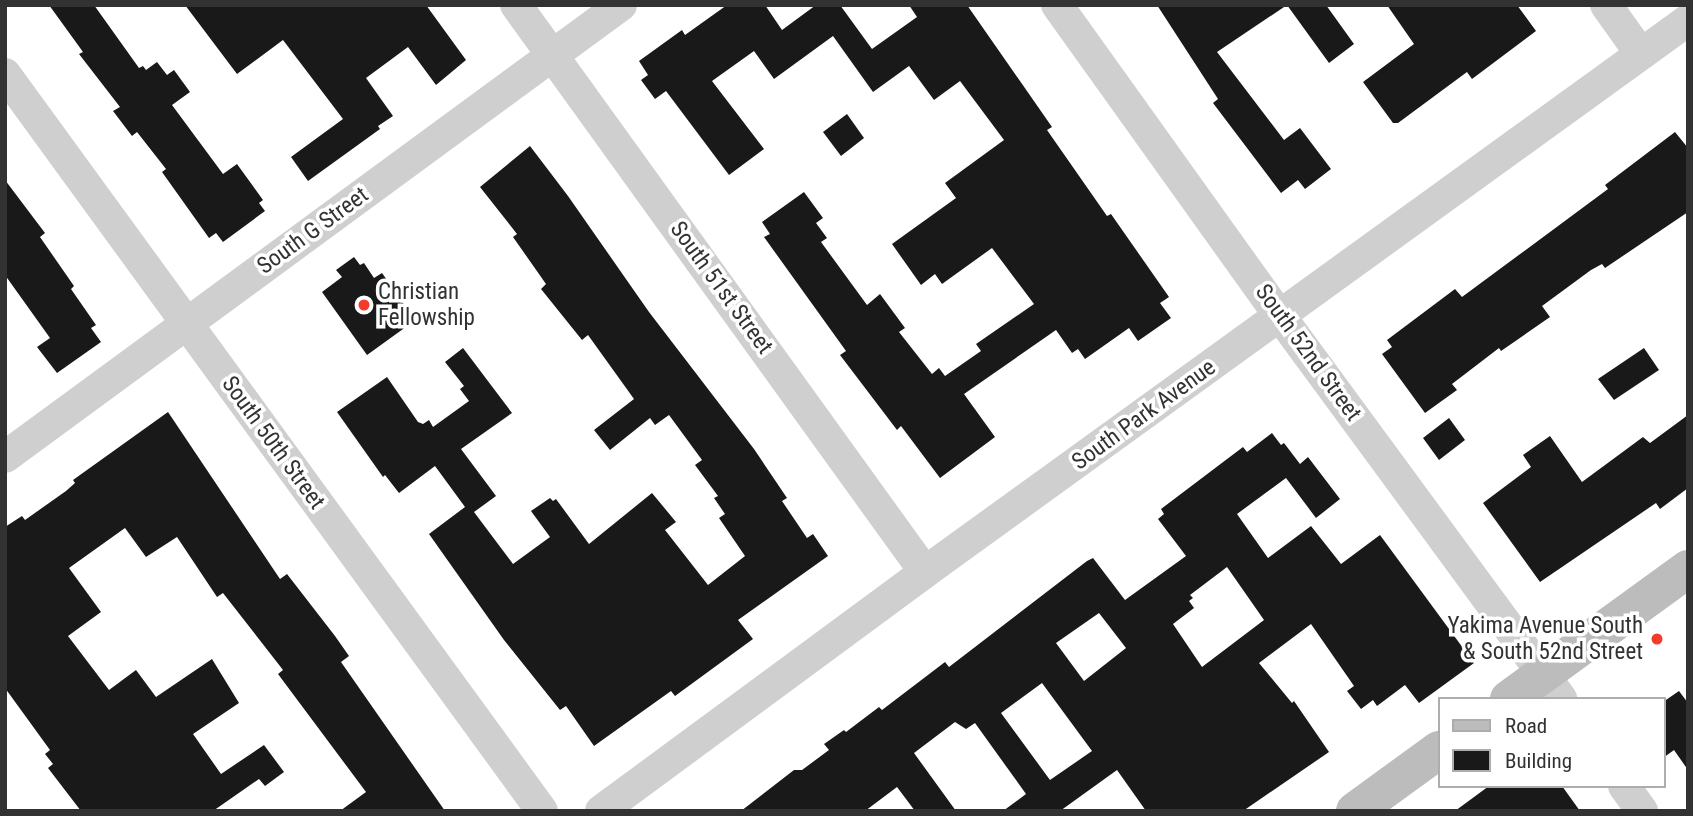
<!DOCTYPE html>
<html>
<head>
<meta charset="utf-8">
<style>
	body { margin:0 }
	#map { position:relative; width:1693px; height:816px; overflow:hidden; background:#fff; font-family:"Roboto Condensed",sans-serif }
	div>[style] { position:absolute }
	.building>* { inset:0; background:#191919 }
	.minor>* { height:32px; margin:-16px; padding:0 16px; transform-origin:16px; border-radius:16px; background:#cfcfcf }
	.secondary>* { height:38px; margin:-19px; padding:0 19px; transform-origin:19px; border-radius:19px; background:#bcbcbc }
	.dots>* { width:19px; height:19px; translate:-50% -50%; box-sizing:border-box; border:4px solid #fff; border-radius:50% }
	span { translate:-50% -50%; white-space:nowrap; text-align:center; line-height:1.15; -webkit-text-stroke:7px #fff; paint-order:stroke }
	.street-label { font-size:23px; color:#323232 }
	.poi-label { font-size:23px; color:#323232 }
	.left { translate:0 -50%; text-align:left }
	.right { translate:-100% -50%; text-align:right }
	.frame { position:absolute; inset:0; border:7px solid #323232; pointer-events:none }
	.legend { position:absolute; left:1438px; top:697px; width:228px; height:91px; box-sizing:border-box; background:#fff; border:2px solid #adadad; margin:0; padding:9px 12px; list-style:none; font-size:21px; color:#323232 }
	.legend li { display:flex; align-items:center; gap:14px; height:35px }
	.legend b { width:35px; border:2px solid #adadad }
</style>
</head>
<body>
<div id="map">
	<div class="building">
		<div style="clip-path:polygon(49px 5px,94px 5px,139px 68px,143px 66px,146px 70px,157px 62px,167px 75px,174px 70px,190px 92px,172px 105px,223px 174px,237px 164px,263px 200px,259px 203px,265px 211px,223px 242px,216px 233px,209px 238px,162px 172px,166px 169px,137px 132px,132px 136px,113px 111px,120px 107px,79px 54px,83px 52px)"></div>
		<div style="clip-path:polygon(185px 5px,426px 5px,466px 60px,436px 85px,408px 47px,366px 78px,393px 116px,378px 126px,380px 129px,308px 181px,291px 157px,343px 119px,283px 40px,237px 74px)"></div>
		<div style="clip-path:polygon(727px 5px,765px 5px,782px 30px,816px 5px,840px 5px,872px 49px,917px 17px,909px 5px,967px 5px,1052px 127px,1047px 130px,1107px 216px,1111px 214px,1169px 297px,1160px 303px,1171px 318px,1138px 341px,1129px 328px,1085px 359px,1078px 349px,1072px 353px,1056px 330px,964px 394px,995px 437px,940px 478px,901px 426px,897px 430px,840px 355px,846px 351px,764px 237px,770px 234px,762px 222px,804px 192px,823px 218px,816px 223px,827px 238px,821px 242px,867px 305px,880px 294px,905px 328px,899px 332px,932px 374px,939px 368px,945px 376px,981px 351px,976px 344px,1034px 304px,992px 248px,942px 284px,935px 274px,921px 285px,892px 244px,956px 198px,945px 183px,1004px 140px,960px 81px,934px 100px,909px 66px,873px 92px,833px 36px,774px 79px,754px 51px,712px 81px,764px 149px,729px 175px,666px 91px,655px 99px,641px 80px,648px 75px,639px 61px,682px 30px,685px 35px)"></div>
		<div style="clip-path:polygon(1157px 5px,1326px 5px,1354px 44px,1329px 63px,1287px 5px,1217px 52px,1284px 140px,1300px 128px,1331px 169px,1305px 189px,1298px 180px,1281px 193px,1213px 103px,1218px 99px)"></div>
		<div style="clip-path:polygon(1387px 5px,1517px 5px,1536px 31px,1472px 79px,1467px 72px,1398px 123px,1393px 123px,1363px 82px,1414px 44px)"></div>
		<div style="clip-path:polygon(847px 114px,864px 138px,841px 156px,823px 132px)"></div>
		<div style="clip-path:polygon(1675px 132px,1688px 148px,1688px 212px,1605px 268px,1602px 264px,1591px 270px,1542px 306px,1550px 317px,1501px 351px,1499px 348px,1452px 384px,1457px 390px,1425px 413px,1382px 354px,1392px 347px,1387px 340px,1455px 289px,1462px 297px,1608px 189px,1605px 185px)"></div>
		<div style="clip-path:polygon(530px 146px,568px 196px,649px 312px,754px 449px,787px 498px,782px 501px,807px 538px,813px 534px,828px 556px,738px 620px,753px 639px,675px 696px,671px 691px,594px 746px,566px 706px,560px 710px,504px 640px,429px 534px,465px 507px,435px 466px,399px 493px,385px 475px,383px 477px,337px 412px,387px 377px,418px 422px,423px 424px,429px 420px,433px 427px,469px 401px,460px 389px,464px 386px,445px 362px,463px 348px,512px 413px,461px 449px,496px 496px,474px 512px,513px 564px,550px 537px,531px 511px,550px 498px,553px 501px,556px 499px,589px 544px,652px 493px,676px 522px,665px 530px,708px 585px,745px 556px,719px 518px,725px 514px,714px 498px,718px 496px,695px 465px,702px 460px,669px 415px,655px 425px,650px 418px,610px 450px,594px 430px,634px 399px,588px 335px,582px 340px,541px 289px,546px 284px,513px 237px,517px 234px,480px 187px)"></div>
		<div style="clip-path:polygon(5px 180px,45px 233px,40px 237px,74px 286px,71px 289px,96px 325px,91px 328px,101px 342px,57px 373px,37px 347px,50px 338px,5px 275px)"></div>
		<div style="clip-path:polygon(354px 257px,360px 265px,364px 263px,374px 278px,382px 273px,412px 315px,407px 319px,410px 324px,367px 355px,322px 292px,342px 277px,336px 270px)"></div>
		<div style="clip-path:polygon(1644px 348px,1659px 370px,1614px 400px,1598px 379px)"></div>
		<div style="clip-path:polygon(168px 412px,280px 579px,287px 574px,335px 636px,349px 656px,341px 662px,445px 811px,340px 811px,366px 792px,278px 674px,283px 670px,223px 593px,217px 597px,177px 537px,146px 557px,125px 528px,69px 568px,101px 612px,68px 636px,109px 690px,136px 670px,156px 697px,212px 659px,239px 703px,193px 734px,221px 774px,264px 745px,284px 772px,265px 786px,259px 779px,213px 811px,81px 811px,48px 768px,53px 764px,45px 754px,50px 750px,5px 688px,5px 527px,22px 516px,25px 520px,66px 491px,75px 483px,73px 480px)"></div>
		<div style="clip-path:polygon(1688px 415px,1688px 488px,1660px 509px,1656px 503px,1540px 582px,1483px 503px,1531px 467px,1523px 455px,1550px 436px,1582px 482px,1643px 437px,1650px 443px)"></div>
		<div style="clip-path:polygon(1449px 418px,1465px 440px,1439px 460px,1423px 438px)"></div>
		<div style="clip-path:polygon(evenodd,1272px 433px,1281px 445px,1284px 443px,1300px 464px,1308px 457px,1340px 499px,1316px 518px,1286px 478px,1237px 514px,1268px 558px,1311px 526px,1341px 564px,1380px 535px,1474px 663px,1419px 703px,1405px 685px,1377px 706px,1373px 700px,1361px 709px,1347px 691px,1354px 686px,1311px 624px,1259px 663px,1292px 703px,1294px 701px,1329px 752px,1243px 811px,1146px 811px,1117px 770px,1060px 811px,1003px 811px,1026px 794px,975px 723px,966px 729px,955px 722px,914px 753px,956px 811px,915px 811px,897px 787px,865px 811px,741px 811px,794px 770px,802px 770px,829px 750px,824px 744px,844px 730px,846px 732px,879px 707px,882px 710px,945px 662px,949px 667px,1087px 561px,1093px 558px,1125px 600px,1186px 556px,1158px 519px,1164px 514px,1161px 509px,1243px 447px,1247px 452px,1272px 433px,1227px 567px,1264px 620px,1202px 667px,1173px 624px,1194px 608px,1189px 601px,1193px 598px,1190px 595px,1227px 567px,1272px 433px,1099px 613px,1126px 648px,1084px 681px,1056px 643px,1099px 613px,1272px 433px,1042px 683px,1092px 751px,1050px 780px,1001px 713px,1042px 683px)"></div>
		<div style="clip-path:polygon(1679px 691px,1688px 703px,1688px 770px,1674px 750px,1663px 758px,1663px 702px)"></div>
		<div style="clip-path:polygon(1489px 786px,1562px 786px,1580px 811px,1455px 811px)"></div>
	</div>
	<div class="minor">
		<div style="left:516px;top:5px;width:699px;rotate:54.2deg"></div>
		<div style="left:1057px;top:5px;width:383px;rotate:54.4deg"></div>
		<div style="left:1280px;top:316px;width:475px;rotate:53.7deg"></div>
		<div style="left:1606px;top:5px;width:60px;rotate:54.5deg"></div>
		<div style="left:5px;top:74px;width:912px;rotate:53.92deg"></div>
		<div style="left:5px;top:457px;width:764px;rotate:-36.27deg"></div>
		<div style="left:1624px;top:786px;width:31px;rotate:54deg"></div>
		<div style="left:601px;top:811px;width:403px;rotate:-36.4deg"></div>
		<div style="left:925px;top:572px;width:942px;rotate:-35.88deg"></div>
	</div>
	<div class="secondary">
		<div style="left:1509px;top:699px;width:221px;rotate:-36deg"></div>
		<div style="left:1355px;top:811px;width:104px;rotate:-36deg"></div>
	</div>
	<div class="dots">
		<div style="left:364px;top:305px;background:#f53b29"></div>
		<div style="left:1657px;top:639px;background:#f53b29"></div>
	</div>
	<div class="street-label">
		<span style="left:313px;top:231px;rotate:-36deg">South G Street</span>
		<span style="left:721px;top:288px;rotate:54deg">South 51st Street</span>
		<span style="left:1308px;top:353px;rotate:54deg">South 52nd Street</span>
		<span style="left:1144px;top:415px;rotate:-36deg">South Park Avenue</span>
		<span style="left:273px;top:443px;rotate:54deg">South 50th Street</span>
	</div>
	<div class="poi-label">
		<span class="left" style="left:378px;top:305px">Christian<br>Fellowship</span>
		<span class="right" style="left:1643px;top:639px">Yakima Avenue South<br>&amp; South 52nd Street</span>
	</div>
	<div class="frame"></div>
	<ul class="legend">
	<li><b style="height:9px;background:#bcbcbc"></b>Road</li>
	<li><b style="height:19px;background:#191919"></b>Building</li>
	</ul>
</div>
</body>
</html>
